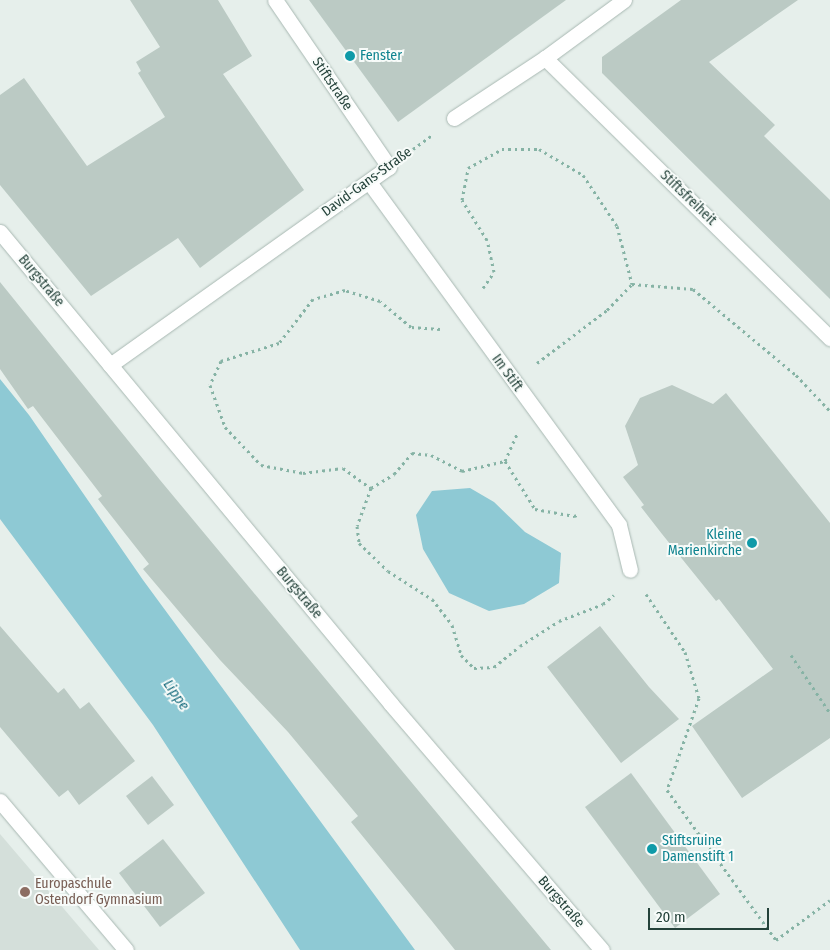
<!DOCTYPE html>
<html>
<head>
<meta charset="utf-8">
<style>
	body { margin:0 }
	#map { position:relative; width:830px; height:950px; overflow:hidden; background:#e6efeb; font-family:"Fira Sans Condensed",sans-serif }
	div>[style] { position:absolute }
	.built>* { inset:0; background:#d4dfda }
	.water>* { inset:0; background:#8ec9d4 }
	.building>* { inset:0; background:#bbcac4 }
	.path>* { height:3px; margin-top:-1.5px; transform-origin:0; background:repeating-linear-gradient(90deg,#86b3a5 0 2.5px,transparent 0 6.5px) }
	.roads { filter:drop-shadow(0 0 1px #a8b8b2) drop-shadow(0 0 1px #a8b8b2) }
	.service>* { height:15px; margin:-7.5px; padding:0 7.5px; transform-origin:7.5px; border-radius:7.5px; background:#fff }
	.minor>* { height:15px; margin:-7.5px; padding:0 7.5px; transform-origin:7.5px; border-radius:7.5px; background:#fff }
	.dots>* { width:14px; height:14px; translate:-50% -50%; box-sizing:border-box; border:2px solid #f7fbf9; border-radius:50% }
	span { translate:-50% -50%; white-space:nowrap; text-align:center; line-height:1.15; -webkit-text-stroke:4px #f7fbf9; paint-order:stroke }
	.culture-label { font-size:14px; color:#0d838f }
	.left { translate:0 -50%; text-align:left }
	.right { translate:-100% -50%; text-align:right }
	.street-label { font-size:14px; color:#24423a }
	.education-label { font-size:14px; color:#785e54 }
	.water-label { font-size:15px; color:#1c6f80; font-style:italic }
	.scale { position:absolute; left:648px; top:908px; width:121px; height:22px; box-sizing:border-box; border:2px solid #24423a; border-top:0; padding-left:6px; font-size:15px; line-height:18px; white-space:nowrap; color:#24423a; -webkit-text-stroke:4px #f7fbf9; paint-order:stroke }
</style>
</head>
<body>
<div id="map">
	<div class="built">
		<div style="clip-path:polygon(0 834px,99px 950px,0 950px)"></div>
	</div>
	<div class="water">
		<div style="clip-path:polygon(0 379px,29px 415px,143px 580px,415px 950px,300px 950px,153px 725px,0 519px)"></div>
		<div style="clip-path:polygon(470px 488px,494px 502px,525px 532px,561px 553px,559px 583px,524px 604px,489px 611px,449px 593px,423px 549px,416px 515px,432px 491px)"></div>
	</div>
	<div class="building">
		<div style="clip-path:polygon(130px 0,218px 0,252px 56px,223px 74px,304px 190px,200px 268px,178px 238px,91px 296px,0 185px,0 95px,24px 78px,87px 166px,165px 117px,138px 73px,141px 71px,136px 62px,160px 47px)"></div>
		<div style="clip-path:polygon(309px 0,566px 0,398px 122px)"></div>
		<div style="clip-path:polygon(681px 0,798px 0,709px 62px,775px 125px,764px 136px,830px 200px,830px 299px,602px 73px,602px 57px)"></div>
		<div style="clip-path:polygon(0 282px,160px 480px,551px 950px,455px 950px,431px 920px,351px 822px,358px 816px,288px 732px,220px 660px,143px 569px,149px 564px,98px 499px,102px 496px,33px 406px,28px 409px,0 369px)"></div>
		<div style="clip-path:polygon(672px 385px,713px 404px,726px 393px,830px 523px,830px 738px,742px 798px,692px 726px,773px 669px,719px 599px,716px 601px,662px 534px,641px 507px,644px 505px,623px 477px,638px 465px,625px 426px,640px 398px)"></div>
		<div style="clip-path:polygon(0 626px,58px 693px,64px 688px,80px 709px,89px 702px,135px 761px,79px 805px,68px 790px,59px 797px,0 727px)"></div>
		<div style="clip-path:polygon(600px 626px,649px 687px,679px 719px,621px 763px,547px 667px)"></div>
		<div style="clip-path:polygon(631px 773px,720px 894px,675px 928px,585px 807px)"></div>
		<div style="clip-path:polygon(152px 776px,174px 805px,148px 825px,126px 796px)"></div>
		<div style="clip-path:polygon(163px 839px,205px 893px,160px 927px,119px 873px)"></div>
	</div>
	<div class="path">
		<div style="left:413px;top:149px;width:24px;rotate:-36deg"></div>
		<div style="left:483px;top:288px;width:19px;rotate:-55deg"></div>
		<div style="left:494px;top:272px;width:33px;rotate:-102deg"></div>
		<div style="left:487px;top:240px;width:47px;rotate:-122deg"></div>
		<div style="left:462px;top:200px;width:33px;rotate:-79deg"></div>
		<div style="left:468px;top:168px;width:39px;rotate:-29deg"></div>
		<div style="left:502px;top:149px;width:37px"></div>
		<div style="left:539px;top:149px;width:51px;rotate:30.6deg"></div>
		<div style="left:583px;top:175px;width:61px;rotate:56.3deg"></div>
		<div style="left:617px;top:226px;width:60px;rotate:75.5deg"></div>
		<div style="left:440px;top:329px;width:29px;rotate:-176deg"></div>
		<div style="left:411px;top:327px;width:40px;rotate:-140deg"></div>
		<div style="left:380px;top:301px;width:37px;rotate:-163deg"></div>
		<div style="left:345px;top:290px;width:33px;rotate:164deg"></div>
		<div style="left:313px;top:299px;width:56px;rotate:127.7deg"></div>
		<div style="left:279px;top:343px;width:61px;rotate:162.8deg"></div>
		<div style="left:221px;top:361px;width:26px;rotate:115deg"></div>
		<div style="left:210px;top:385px;width:45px;rotate:70.3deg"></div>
		<div style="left:225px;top:427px;width:52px;rotate:46.5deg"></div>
		<div style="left:261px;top:465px;width:43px;rotate:10.8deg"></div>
		<div style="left:303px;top:473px;width:40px;rotate:-7.1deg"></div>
		<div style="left:343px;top:468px;width:34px;rotate:36deg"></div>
		<div style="left:371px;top:488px;width:27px;rotate:-31deg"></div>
		<div style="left:394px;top:474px;width:28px;rotate:-49deg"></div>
		<div style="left:412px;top:453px;width:19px;rotate:6deg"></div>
		<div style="left:431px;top:455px;width:35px;rotate:27deg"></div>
		<div style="left:462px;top:471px;width:44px;rotate:-13.1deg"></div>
		<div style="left:505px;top:461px;width:57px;rotate:58deg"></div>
		<div style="left:535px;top:509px;width:40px;rotate:10deg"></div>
		<div style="left:574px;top:516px;width:3px;rotate:-18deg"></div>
		<div style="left:537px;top:363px;width:88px;rotate:-37.1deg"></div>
		<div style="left:607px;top:310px;width:36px;rotate:-46deg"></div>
		<div style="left:632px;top:284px;width:61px;rotate:4.7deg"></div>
		<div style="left:693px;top:289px;width:134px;rotate:39.9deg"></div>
		<div style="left:796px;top:375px;width:50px;rotate:46.6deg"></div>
		<div style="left:505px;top:461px;width:30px;rotate:-66deg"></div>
		<div style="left:371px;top:488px;width:40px;rotate:110.2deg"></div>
		<div style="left:357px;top:526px;width:17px;rotate:83deg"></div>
		<div style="left:359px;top:543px;width:40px;rotate:44deg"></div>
		<div style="left:388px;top:571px;width:52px;rotate:32.5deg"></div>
		<div style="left:432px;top:599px;width:33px;rotate:52deg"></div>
		<div style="left:452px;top:625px;width:31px;rotate:73deg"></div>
		<div style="left:461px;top:655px;width:18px;rotate:45deg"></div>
		<div style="left:474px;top:668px;width:20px;rotate:-3deg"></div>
		<div style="left:494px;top:667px;width:33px;rotate:-39deg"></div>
		<div style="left:520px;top:646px;width:46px;rotate:-32.7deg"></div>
		<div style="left:559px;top:621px;width:47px;rotate:-21.1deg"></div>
		<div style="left:603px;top:604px;width:14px;rotate:-39deg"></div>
		<div style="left:646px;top:594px;width:70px;rotate:56.1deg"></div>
		<div style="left:685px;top:652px;width:48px;rotate:73.1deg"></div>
		<div style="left:699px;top:698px;width:97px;rotate:109.2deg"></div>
		<div style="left:667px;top:790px;width:185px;rotate:54deg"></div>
		<div style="left:776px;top:940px;width:67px;rotate:-36.5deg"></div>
		<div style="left:791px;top:655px;width:70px;rotate:56.1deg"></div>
	</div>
	<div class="roads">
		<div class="service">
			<div style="left:369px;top:182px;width:424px;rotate:53.9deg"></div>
			<div style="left:619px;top:525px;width:46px;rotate:76.3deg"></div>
		</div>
		<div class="minor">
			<div style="left:545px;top:58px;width:400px;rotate:44.5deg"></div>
			<div style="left:454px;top:118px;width:109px;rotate:-33.4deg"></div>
			<div style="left:545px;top:58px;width:98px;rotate:-36.3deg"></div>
			<div style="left:0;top:232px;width:613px;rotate:50.36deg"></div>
			<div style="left:391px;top:704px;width:324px;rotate:49.4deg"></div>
			<div style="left:110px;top:365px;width:342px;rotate:-35.4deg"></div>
			<div style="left:389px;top:167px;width:202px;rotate:-124.3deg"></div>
			<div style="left:0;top:801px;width:195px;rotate:49.8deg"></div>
		</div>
	</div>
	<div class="dots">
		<div style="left:350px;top:56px;background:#0f9aa8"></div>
		<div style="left:752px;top:543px;background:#0f9aa8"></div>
		<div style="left:652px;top:849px;background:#0f9aa8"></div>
		<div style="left:25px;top:892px;background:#8d6e63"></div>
	</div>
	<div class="culture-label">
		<span class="left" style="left:360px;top:56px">Fenster</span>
		<span class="right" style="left:742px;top:543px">Kleine<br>Marienkirche</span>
		<span class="left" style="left:662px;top:849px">Stiftsruine<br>Damenstift 1</span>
	</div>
	<div class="street-label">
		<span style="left:332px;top:84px;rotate:56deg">Stiftstraße</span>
		<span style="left:367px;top:182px;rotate:-36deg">David-Gans-Straße</span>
		<span style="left:688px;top:198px;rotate:44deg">Stiftsfreiheit</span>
		<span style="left:41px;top:281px;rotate:50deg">Burgstraße</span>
		<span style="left:507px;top:373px;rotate:54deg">Im Stift</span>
		<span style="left:299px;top:593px;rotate:50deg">Burgstraße</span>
		<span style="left:561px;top:902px;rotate:49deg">Burgstraße</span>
	</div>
	<div class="education-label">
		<span class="left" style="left:35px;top:892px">Europaschule<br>Ostendorf Gymnasium</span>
	</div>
	<div class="water-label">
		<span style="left:176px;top:695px;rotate:55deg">Lippe</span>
	</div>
	<div class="scale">20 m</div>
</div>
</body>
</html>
